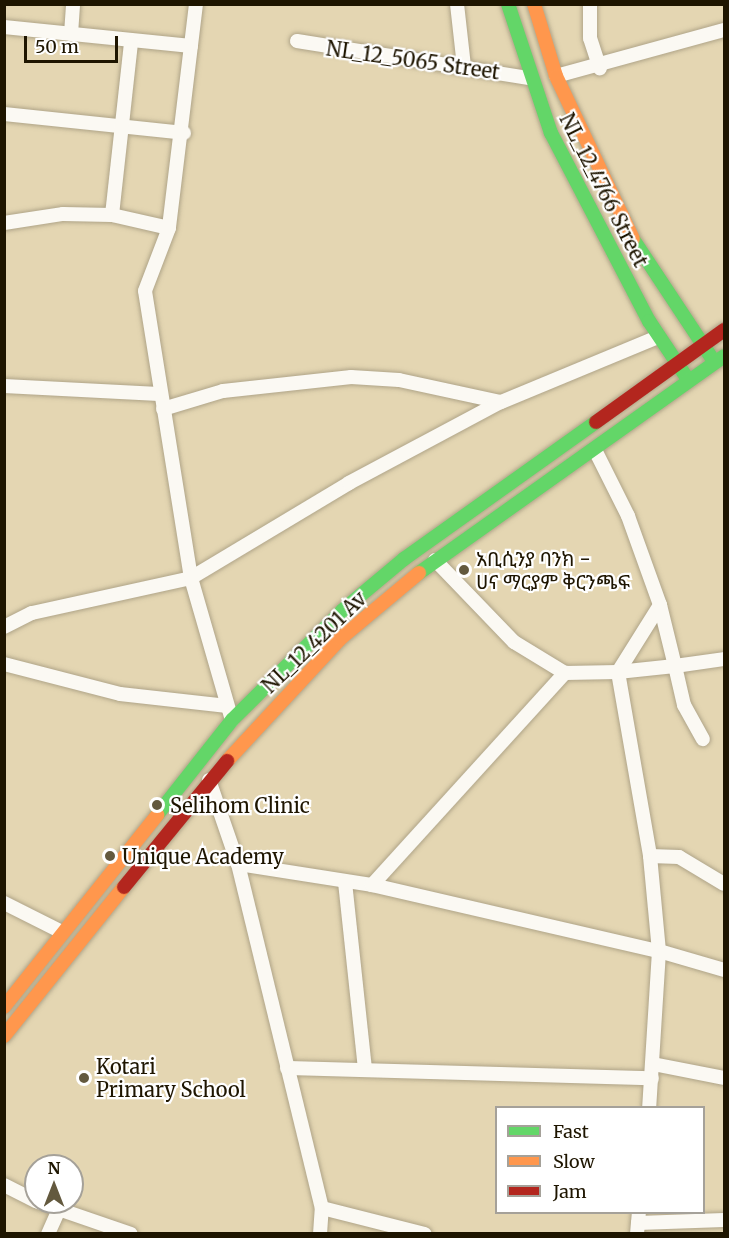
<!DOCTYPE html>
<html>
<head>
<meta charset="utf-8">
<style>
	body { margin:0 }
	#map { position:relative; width:729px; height:1238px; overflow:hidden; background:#e4d6b2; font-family:Merriweather,"Noto Sans Ethiopic",serif }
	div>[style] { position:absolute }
	.roads { filter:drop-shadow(0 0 2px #afa488) drop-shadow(0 0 2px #afa488) }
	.street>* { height:14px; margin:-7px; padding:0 7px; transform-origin:7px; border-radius:7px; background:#fbf9f3 }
	.fast>* { height:14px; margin:-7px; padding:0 7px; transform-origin:7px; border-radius:7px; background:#63d668 }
	.slow>* { height:14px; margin:-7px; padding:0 7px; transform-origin:7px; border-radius:7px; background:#ff974d }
	.jam>* { height:14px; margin:-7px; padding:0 7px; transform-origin:7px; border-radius:7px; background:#b3261e }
	.dots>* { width:16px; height:16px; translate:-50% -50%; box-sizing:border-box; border:3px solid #fff; border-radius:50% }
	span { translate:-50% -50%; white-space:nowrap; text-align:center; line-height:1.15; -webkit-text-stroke:4.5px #fff; paint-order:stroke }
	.street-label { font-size:20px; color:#1e1500 }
	.poi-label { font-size:20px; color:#1e1500 }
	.left { translate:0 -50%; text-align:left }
	.frame { position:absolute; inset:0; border:6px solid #1e1500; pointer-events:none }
	.legend { position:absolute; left:495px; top:1106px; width:210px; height:108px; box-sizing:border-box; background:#fff; border:2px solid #a5a199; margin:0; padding:8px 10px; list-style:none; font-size:18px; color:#1e1500 }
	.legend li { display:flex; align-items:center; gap:12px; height:30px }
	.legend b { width:30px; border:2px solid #a5a199 }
	.north { position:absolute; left:24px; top:1154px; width:60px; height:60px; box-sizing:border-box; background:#fff; border:2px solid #a5a199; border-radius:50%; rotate:0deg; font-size:16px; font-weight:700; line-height:24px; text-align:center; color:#1e1500 }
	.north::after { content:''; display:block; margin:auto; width:21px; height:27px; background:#63593e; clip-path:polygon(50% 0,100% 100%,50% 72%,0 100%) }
	.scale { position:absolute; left:24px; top:36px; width:94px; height:27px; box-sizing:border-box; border:3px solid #1e1500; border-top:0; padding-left:8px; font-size:18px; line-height:21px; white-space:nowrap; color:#1e1500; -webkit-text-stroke:4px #fff; paint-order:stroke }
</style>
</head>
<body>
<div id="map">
	<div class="roads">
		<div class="street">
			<div style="left:196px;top:4px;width:226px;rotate:96.9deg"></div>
			<div style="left:169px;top:228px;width:67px;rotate:110.9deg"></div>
			<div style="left:145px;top:291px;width:291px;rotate:80.9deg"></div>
			<div style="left:191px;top:578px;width:148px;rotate:73.9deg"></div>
			<div style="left:457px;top:4px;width:62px;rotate:83.6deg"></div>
			<div style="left:590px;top:4px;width:34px;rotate:90deg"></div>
			<div style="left:590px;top:38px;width:32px;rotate:72deg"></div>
			<div style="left:4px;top:27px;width:188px;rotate:5.8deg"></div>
			<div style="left:71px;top:34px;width:30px;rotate:-86deg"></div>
			<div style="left:297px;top:41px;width:235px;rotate:9.1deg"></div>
			<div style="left:556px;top:76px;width:174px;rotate:-15.3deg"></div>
			<div style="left:4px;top:114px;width:181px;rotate:6deg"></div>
			<div style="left:112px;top:215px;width:174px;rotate:-83.7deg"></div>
			<div style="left:4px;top:223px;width:60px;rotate:-8.7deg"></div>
			<div style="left:63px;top:214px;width:49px;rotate:1.2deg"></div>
			<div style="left:112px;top:215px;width:58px;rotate:12.8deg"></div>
			<div style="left:4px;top:386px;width:155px;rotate:3deg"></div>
			<div style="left:163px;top:409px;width:63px;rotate:-16.7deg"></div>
			<div style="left:223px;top:391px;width:129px;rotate:-6.2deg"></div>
			<div style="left:351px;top:377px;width:48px;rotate:3.6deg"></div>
			<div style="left:399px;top:380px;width:104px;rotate:12.2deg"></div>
			<div style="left:501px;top:402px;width:170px;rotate:-22.5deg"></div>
			<div style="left:595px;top:450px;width:74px;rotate:63.4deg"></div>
			<div style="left:628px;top:516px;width:95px;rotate:70.2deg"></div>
			<div style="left:660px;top:605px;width:79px;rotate:122.1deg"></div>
			<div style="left:435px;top:560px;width:114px;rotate:46.1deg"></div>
			<div style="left:514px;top:642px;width:60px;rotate:31.3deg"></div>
			<div style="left:565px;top:673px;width:53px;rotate:-1.1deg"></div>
			<div style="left:618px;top:672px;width:187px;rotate:80.1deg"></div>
			<div style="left:650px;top:856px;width:95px;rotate:84.6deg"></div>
			<div style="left:659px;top:951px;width:68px;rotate:16.3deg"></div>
			<div style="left:660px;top:605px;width:63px;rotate:76.2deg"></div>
			<div style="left:675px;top:666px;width:49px;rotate:-8.1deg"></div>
			<div style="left:4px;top:627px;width:31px;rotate:-27deg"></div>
			<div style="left:32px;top:613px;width:163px;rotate:-12.4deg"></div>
			<div style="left:191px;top:578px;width:184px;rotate:-31deg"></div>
			<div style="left:349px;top:483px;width:172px;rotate:-28.1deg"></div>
			<div style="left:4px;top:664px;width:120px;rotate:14.5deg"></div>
			<div style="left:120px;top:694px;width:108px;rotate:6.4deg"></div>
			<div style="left:618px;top:672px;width:57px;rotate:-6deg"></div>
			<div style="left:675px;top:666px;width:40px;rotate:77deg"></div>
			<div style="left:684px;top:705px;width:39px;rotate:61deg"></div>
			<div style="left:209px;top:780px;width:89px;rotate:71deg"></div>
			<div style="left:238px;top:864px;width:354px;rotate:76.3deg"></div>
			<div style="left:322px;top:1208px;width:106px;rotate:14.2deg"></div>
			<div style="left:650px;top:856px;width:29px;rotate:2deg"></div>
			<div style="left:679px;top:857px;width:52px;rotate:31deg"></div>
			<div style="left:238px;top:864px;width:136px;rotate:8.9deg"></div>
			<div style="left:372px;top:885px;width:294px;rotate:13deg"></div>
			<div style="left:659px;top:951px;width:157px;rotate:93.6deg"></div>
			<div style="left:345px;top:882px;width:187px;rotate:83.9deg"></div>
			<div style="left:372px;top:885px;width:287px;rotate:-47.7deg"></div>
			<div style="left:4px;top:903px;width:65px;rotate:26.6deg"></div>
			<div style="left:653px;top:1064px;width:72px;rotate:11.2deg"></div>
			<div style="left:287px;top:1068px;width:365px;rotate:1.6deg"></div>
			<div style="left:4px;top:1185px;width:36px;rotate:27deg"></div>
			<div style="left:38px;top:1202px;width:98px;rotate:19deg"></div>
			<div style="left:638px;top:1223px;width:86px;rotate:-2deg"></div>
			<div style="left:48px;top:1234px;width:24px;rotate:-66deg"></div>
			<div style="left:320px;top:1234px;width:26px;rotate:-86deg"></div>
			<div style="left:637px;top:1234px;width:22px;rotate:-85deg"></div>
		</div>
		<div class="fast">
			<div style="left:508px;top:4px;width:136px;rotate:71.6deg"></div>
			<div style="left:551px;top:133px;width:212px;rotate:62.5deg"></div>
			<div style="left:649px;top:321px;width:65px;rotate:56.3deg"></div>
			<div style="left:633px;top:239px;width:141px;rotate:56.5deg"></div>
			<div style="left:419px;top:573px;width:374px;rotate:-35.4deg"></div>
			<div style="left:157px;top:815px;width:121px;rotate:-51.7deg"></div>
			<div style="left:232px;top:720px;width:156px;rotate:-44.7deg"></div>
			<div style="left:343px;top:610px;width:80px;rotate:-39.9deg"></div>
			<div style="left:404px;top:559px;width:236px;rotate:-35.5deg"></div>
		</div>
		<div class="slow">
			<div style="left:534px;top:4px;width:75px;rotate:73deg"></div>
			<div style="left:556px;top:76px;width:180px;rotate:64.7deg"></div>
			<div style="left:227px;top:761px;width:166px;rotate:-47.2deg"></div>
			<div style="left:340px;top:639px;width:103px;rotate:-39.9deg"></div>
			<div style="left:4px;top:1007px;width:246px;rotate:-51.4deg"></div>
			<div style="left:4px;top:1036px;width:191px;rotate:-51.2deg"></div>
		</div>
		<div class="jam">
			<div style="left:596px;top:422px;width:158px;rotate:-35.7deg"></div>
			<div style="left:124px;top:887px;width:163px;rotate:-50.7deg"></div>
		</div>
	</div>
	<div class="dots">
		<div style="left:464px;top:570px;background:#63593e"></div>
		<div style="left:157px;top:805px;background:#63593e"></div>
		<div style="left:110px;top:856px;background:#63593e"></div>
		<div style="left:84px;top:1078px;background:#63593e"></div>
	</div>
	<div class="street-label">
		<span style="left:413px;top:60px;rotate:8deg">NL_12_5065 Street</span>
		<span style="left:604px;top:190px;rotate:63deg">NL_12_4766 Street</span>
		<span style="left:314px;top:642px;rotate:-44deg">NL_12_4201 Av</span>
	</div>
	<div class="poi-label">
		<span class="left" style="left:476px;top:570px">አቢሲንያ ባንክ -<br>ሀና ማርያም ቅርንጫፍ</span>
		<span class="left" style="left:170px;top:805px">Selihom Clinic</span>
		<span class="left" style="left:122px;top:856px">Unique Academy</span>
		<span class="left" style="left:96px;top:1078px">Kotari<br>Primary School</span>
	</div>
	<div class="frame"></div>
	<ul class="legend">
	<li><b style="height:8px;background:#63d668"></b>Fast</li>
	<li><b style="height:8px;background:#ff974d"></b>Slow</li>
	<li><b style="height:8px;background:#b3261e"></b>Jam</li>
	</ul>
	<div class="north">N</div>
	<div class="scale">50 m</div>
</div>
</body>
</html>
